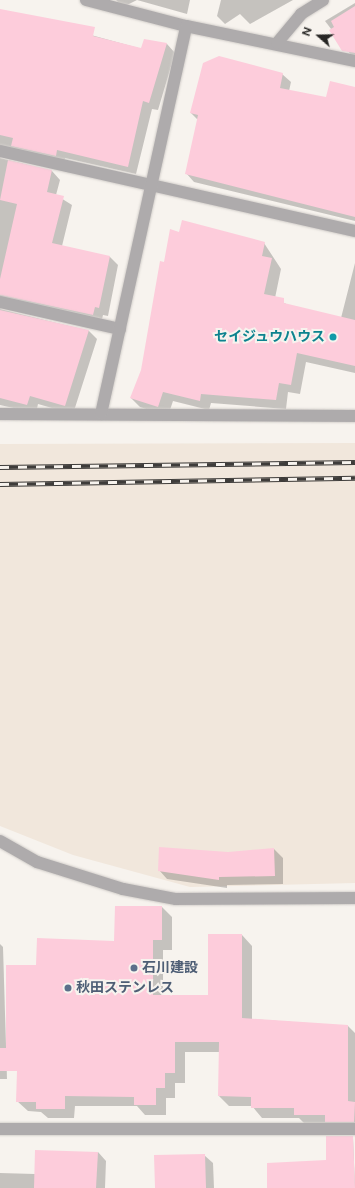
<!DOCTYPE html>
<html>
<head>
<meta charset="utf-8">
<style>
	body { margin:0 }
	#map { position:relative; width:355px; height:1188px; overflow:hidden; background:#f7f3ee; font-family:Figtree,"Noto Sans JP",sans-serif }
	div>[style] { position:absolute }
	.built>* { inset:0; background:#f1e7dc }
	.shadow>* { inset:0; background:#0003 }
	.building>* { inset:0; background:#fdccdb }
	.roads { filter:drop-shadow(0 0 1px #d2ceca) drop-shadow(0 0 1px #d2ceca) }
	.street>* { height:12px; margin:-6px; padding:0 6px; transform-origin:6px; border-radius:6px; background:#aeabac }
	.rail>* { height:4.5px; margin-top:-2.25px; transform-origin:0; background:repeating-linear-gradient(90deg,#f7f3ee 0 9px,#3e3c3a 0 18px); box-sizing:border-box; border-block:1px solid #3e3c3a }
	.dots>* { width:11px; height:11px; translate:-50% -50%; box-sizing:border-box; border:2px solid #f7f3ee; border-radius:50% }
	span { translate:-50% -50%; white-space:nowrap; text-align:center; line-height:1.15; -webkit-text-stroke:4px #f7f3ee; paint-order:stroke }
	.culture-label { font-size:14px; color:#0d838f; font-weight:700 }
	.right { translate:-100% -50%; text-align:right }
	.service-label { font-size:14px; color:#4e5e75; font-weight:700 }
	.left { translate:0 -50%; text-align:left }
	.north { position:absolute; left:299px; top:16px; width:40px; height:40px; -webkit-text-stroke:3px #f7f3ee; paint-order:stroke; rotate:290deg; font-size:11px; font-weight:700; line-height:16px; text-align:center; color:#272624 }
	.north::after { content:''; display:block; margin:auto; width:14px; height:18px; background:#272624; clip-path:polygon(50% 0,100% 100%,50% 72%,0 100%) }
</style>
</head>
<body>
<div id="map">
	<div class="built">
		<div style="clip-path:polygon(355px 443px,355px 883px,190px 887px,73px 855px,0 826px,0 444px)"></div>
	</div>
	<div class="shadow">
		<div style="clip-path:polygon(116px 0,190px 0,187px 14px,137px 0,123px 7px)"></div>
		<div style="clip-path:polygon(221px 0,293px 0,250px 24px,240px 14px,225px 24px,217px 16px)"></div>
		<div style="clip-path:polygon(355px 3px,355px 58px,354px 59px,325px 21px)"></div>
		<div style="clip-path:polygon(0 10px,142px 49px,167px 44px,175px 53px,158px 110px,152px 109px,136px 174px,65px 158px,64px 164px,10px 152px,0 158px,52px 171px,60px 180px,56px 195px,72px 205px,62px 246px,110px 257px,118px 265px,108px 316px,103px 315px,101px 323px,10px 303px,0 309px,89px 331px,97px 339px,73px 414px,38px 404px,36px 413px,0 405px)"></div>
		<div style="clip-path:polygon(282px 74px,291px 82px,289px 91px,327px 99px,355px 88px,355px 221px,194px 182px,186px 173px,198px 120px,191px 113px)"></div>
		<div style="clip-path:polygon(180px 233px,264px 243px,281px 269px,275px 298px,290px 306px,341px 318px,355px 263px,355px 373px,306px 362px,300px 394px,288px 392px,286px 409px,211px 403px,209px 410px,173px 401px,168px 416px,140px 407px,131px 398px,142px 370px,164px 263px)"></div>
		<div style="clip-path:polygon(274px 849px,283px 858px,283px 884px,227px 885px,227px 888px,167px 879px,159px 870px,228px 853px)"></div>
		<div style="clip-path:polygon(162px 907px,172px 917px,172px 950px,163px 950px,163px 996px,209px 996px,242px 935px,252px 946px,252px 1019px,348px 1026px,355px 1033px,355px 1131px,306px 1125px,299px 1118px,262px 1118px,252px 1106px,229px 1106px,219px 1096px,220px 1052px,185px 1052px,185px 1083px,175px 1083px,175px 1098px,166px 1098px,166px 1115px,145px 1115px,137px 1106px,75px 1106px,74px 1118px,48px 1118px,41px 1112px,28px 1111px,17px 1101px,115px 942px)"></div>
		<div style="clip-path:polygon(0 944px,3px 947px,7px 1079px,0 1079px)"></div>
		<div style="clip-path:polygon(353px 1138px,355px 1188px,268px 1188px,327px 1161px)"></div>
		<div style="clip-path:polygon(98px 1152px,106px 1161px,105px 1188px,0 1188px,0 1173px,35px 1174px)"></div>
		<div style="clip-path:polygon(204px 1155px,213px 1163px,214px 1188px,156px 1188px)"></div>
	</div>
	<div class="building">
		<div style="clip-path:polygon(355px 6px,355px 53px,342px 51px,329px 30px,334px 27px,331px 21px)"></div>
		<div style="clip-path:polygon(0 9px,95px 27px,93px 36px,141px 48px,144px 39px,167px 43px,149px 103px,143px 101px,128px 167px,57px 150px,56px 156px,11px 146px,13px 138px,0 135px)"></div>
		<div style="clip-path:polygon(219px 56px,283px 73px,280px 88px,326px 97px,330px 81px,355px 87px,355px 217px,185px 174px,198px 115px,190px 113px,203px 63px)"></div>
		<div style="clip-path:polygon(8px 160px,52px 170px,47px 192px,64px 196px,52px 243px,110px 256px,99px 308px,95px 307px,93px 315px,0 295px,0 279px,17px 204px,0 200px)"></div>
		<div style="clip-path:polygon(182px 220px,265px 242px,262px 256px,272px 258px,264px 294px,284px 298px,284px 303px,355px 320px,355px 366px,297px 353px,291px 385px,279px 383px,276px 400px,201px 394px,200px 401px,163px 392px,158px 407px,130px 398px,141px 370px,160px 261px,164px 262px,170px 229px,179px 232px)"></div>
		<div style="clip-path:polygon(0 310px,89px 330px,65px 406px,30px 396px,27px 405px,0 398px)"></div>
		<div style="clip-path:polygon(159px 847px,228px 852px,274px 848px,275px 876px,219px 877px,219px 880px,158px 871px)"></div>
		<div style="clip-path:polygon(115px 906px,162px 906px,162px 940px,153px 940px,153px 995px,208px 995px,208px 934px,242px 934px,242px 1018px,348px 1025px,348px 1101px,355px 1102px,354px 1122px,325px 1122px,325px 1115px,294px 1115px,294px 1108px,251px 1108px,251px 1097px,218px 1096px,219px 1042px,175px 1042px,175px 1073px,165px 1073px,165px 1088px,156px 1088px,156px 1105px,134px 1105px,134px 1097px,65px 1096px,65px 1109px,36px 1109px,36px 1102px,16px 1102px,17px 1071px,0 1071px,0 1048px,6px 1048px,6px 965px,36px 965px,37px 938px,114px 941px)"></div>
		<div style="clip-path:polygon(326px 1136px,353px 1136px,355px 1188px,267px 1188px,267px 1163px,326px 1160px)"></div>
		<div style="clip-path:polygon(35px 1150px,98px 1152px,96px 1188px,34px 1188px)"></div>
		<div style="clip-path:polygon(205px 1154px,206px 1188px,155px 1188px,154px 1155px)"></div>
	</div>
	<div class="roads">
		<div class="street">
			<div style="left:86px;top:0;width:103px;rotate:14.6deg"></div>
			<div style="left:186px;top:26px;width:173px;rotate:11.7deg"></div>
			<div style="left:277px;top:43px;width:38px;rotate:-50deg"></div>
			<div style="left:301px;top:14px;width:26px;rotate:-32deg"></div>
			<div style="left:0;top:151px;width:364px;rotate:12.7deg"></div>
			<div style="left:0;top:302px;width:123px;rotate:12.7deg"></div>
			<div style="left:0;top:414px;width:355px;rotate:0.3deg"></div>
			<div style="left:101px;top:414px;width:397px;rotate:-77.6deg"></div>
			<div style="left:0;top:841px;width:43px;rotate:29.6deg"></div>
			<div style="left:37px;top:862px;width:90px;rotate:17.4deg"></div>
			<div style="left:123px;top:889px;width:54px;rotate:10.7deg"></div>
			<div style="left:176px;top:899px;width:179px;rotate:-0.3deg"></div>
			<div style="left:0;top:1129px;width:355px"></div>
		</div>
	</div>
	<div class="rail">
		<div style="left:0;top:467px;width:355px;rotate:-0.8deg"></div>
		<div style="left:0;top:484px;width:355px;rotate:-1deg"></div>
	</div>
	<div class="dots">
		<div style="left:333px;top:337px;background:#0f9aa8"></div>
		<div style="left:134px;top:968px;background:#5c6f8a"></div>
		<div style="left:68px;top:988px;background:#5c6f8a"></div>
	</div>
	<div class="culture-label">
		<span class="right" style="left:325px;top:337px">セイジュウハウス</span>
	</div>
	<div class="service-label">
		<span class="left" style="left:142px;top:968px">石川建設</span>
		<span class="left" style="left:76px;top:988px">秋田ステンレス</span>
	</div>
	<div class="north">N</div>
</div>
</body>
</html>
